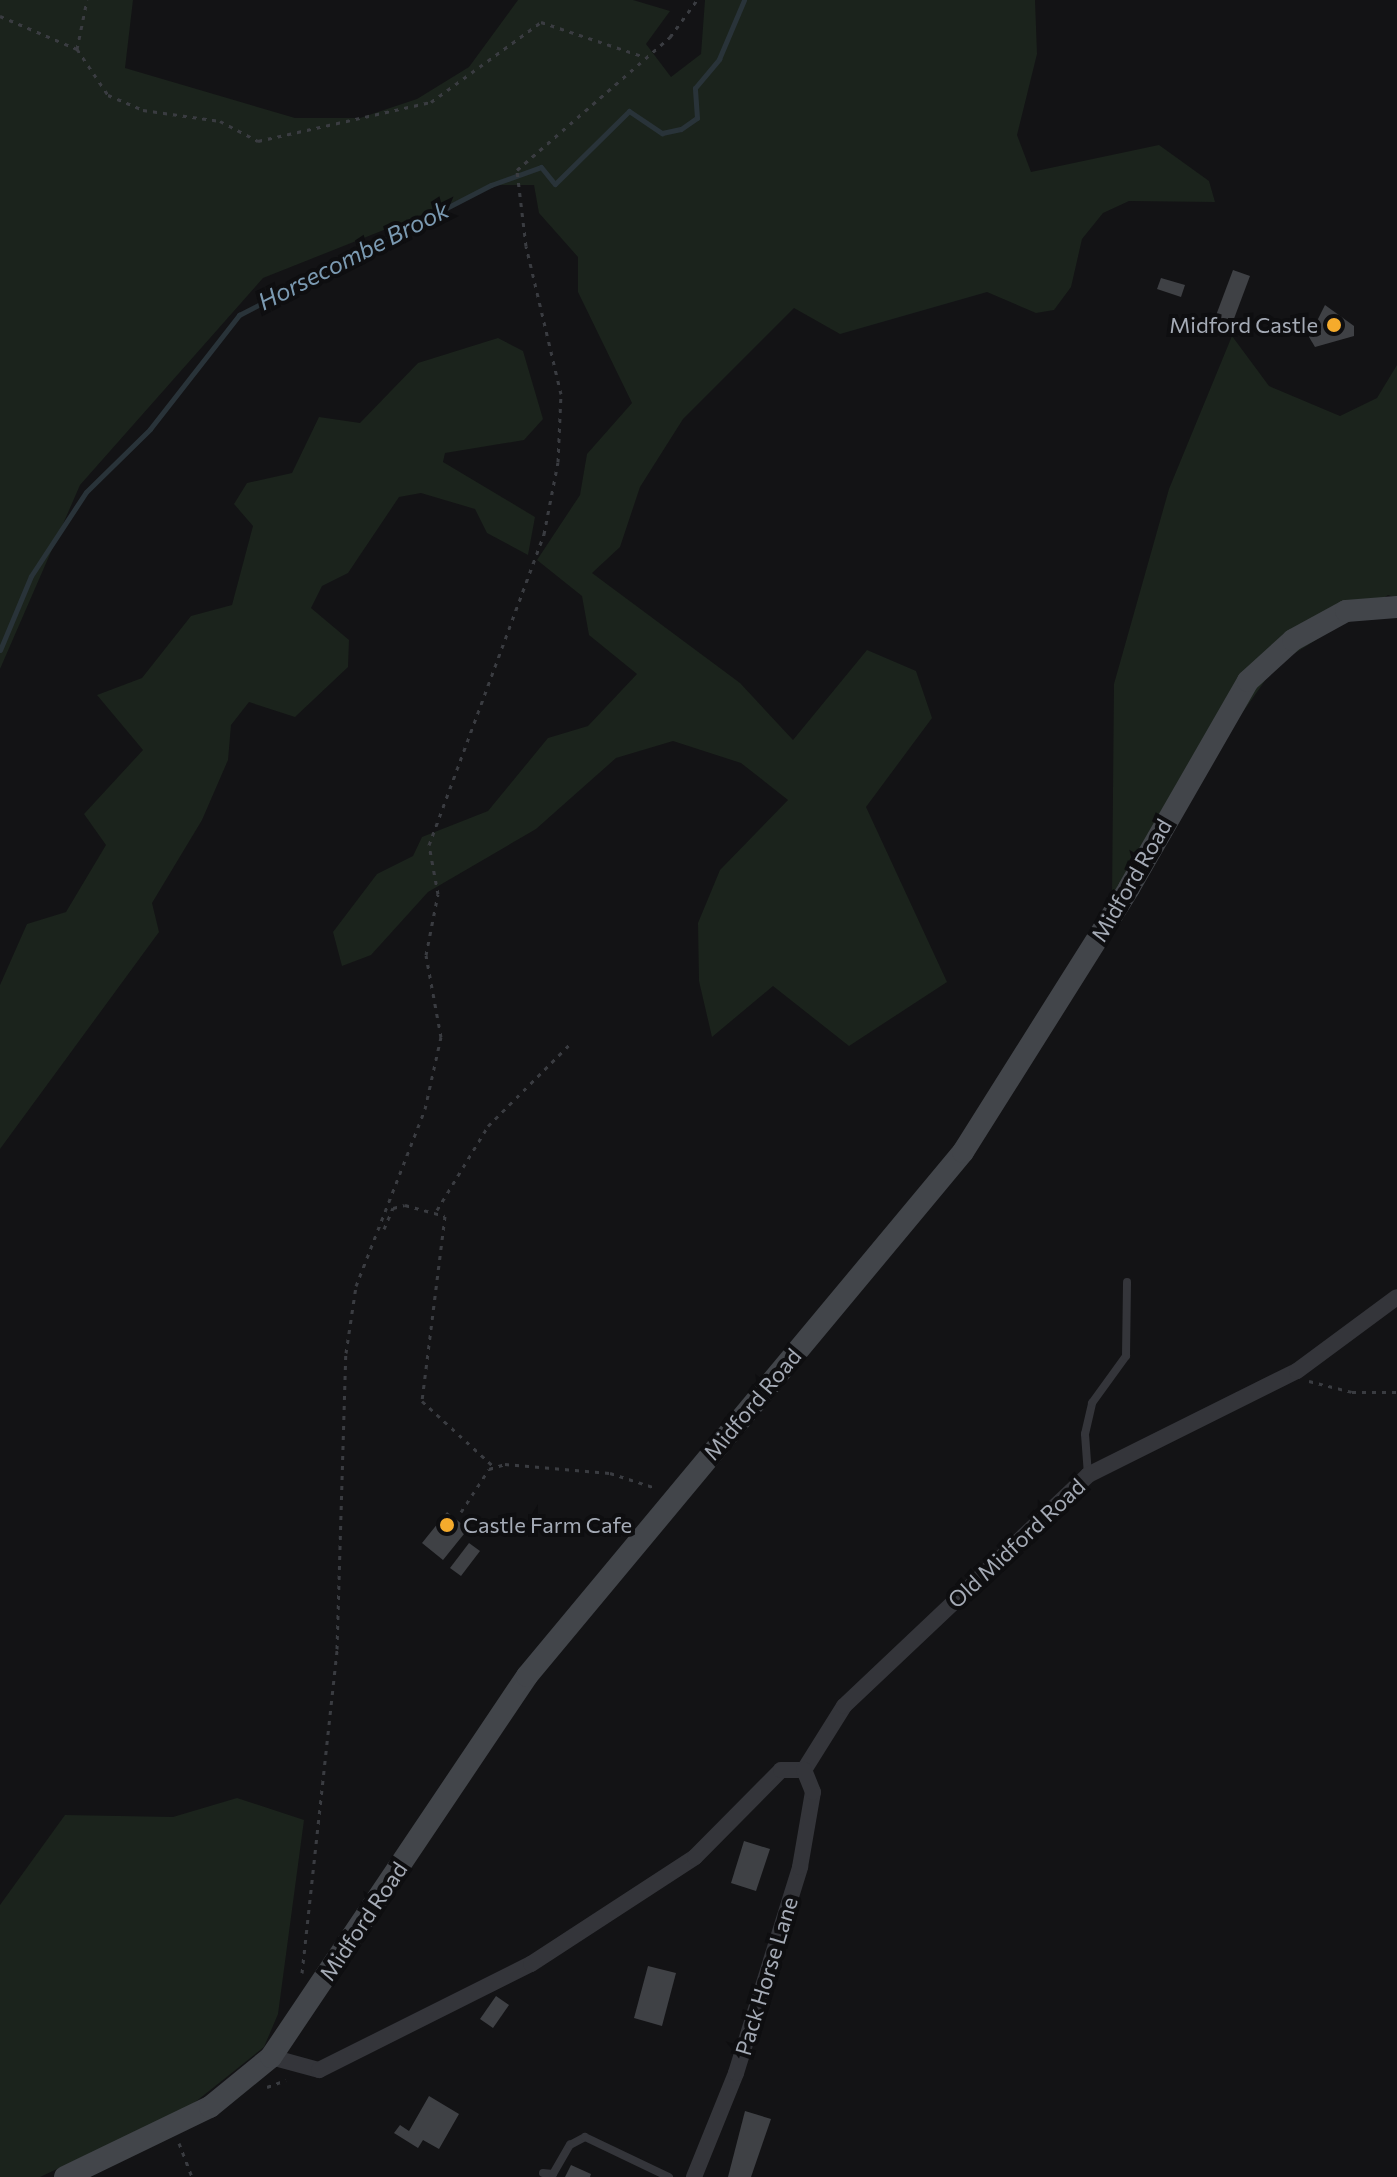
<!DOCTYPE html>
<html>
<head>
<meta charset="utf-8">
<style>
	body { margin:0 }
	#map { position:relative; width:1397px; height:2177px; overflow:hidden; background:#131315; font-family:Commissioner,sans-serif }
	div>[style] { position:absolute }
	.green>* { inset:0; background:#1b231c }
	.stream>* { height:5px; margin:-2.5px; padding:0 2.5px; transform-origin:2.5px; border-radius:2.5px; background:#293339 }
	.building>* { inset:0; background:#3f4145 }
	.path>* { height:3px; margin-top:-1.5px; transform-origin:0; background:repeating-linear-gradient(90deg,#3a3c41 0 4px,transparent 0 10px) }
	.service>* { height:8px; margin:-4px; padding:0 4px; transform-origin:4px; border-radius:4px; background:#34353a }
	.minor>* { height:16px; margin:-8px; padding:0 8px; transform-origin:8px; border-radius:8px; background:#34353a }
	.secondary>* { height:22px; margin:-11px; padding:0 11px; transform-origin:11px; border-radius:11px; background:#42454a }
	.dots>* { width:22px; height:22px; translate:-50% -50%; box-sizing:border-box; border:4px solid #0e0e10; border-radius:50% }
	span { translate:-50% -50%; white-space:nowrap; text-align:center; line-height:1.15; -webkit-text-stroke:8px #0e0e10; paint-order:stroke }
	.poi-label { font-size:22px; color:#a5abb6 }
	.right { translate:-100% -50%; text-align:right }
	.left { translate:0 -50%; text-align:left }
	.street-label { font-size:22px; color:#a5abb6 }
	.water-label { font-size:24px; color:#7b9ab2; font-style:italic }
</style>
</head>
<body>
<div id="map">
	<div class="green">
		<div style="clip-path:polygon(0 0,133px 0,125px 68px,295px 118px,360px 118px,417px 99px,469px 67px,518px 0,633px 0,670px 11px,646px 44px,671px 77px,701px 54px,705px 0,1035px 0,1037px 54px,1017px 135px,1031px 172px,1159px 145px,1209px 181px,1215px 202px,1129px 201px,1103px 213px,1082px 239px,1071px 287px,1054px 310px,1036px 313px,987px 292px,840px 334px,794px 308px,683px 419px,640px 487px,620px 547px,592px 573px,740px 683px,793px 740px,867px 650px,916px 671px,932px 718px,866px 807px,947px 982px,849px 1046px,773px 986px,712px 1037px,699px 981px,698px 923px,720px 870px,788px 800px,741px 763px,673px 741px,616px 758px,536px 829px,428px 892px,371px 955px,342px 966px,333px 932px,377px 874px,413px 856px,422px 837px,488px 811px,548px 738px,588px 726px,637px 674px,589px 635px,582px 596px,537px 560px,580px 495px,587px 454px,632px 403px,578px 292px,578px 257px,539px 213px,534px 185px,497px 185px,263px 278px,80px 485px,0 669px)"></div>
		<div style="clip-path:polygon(1232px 336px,1269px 386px,1340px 416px,1377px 398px,1397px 365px,1397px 598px,1388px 595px,1276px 665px,1112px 897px,1114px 684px,1169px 489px)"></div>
		<div style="clip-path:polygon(498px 338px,523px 351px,543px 419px,524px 440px,445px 453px,443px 462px,535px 517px,528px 555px,487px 533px,475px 509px,421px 493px,399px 497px,348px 573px,322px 586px,311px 608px,349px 640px,348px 667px,295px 717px,249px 702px,231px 725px,228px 760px,202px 820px,152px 903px,159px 932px,0 1149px,0 985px,27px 924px,66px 912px,106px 845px,84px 814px,143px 750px,97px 695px,142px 678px,191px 616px,232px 605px,253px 526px,234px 504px,247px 483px,292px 473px,319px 417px,360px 423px,418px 363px)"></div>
		<div style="clip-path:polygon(237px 1798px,304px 1820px,278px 2014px,264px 2047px,189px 2107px,40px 2177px,0 2177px,0 1905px,65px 1815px,173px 1817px)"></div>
	</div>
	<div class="stream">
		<div style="left:0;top:650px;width:80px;rotate:-67.3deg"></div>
		<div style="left:31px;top:576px;width:100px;rotate:-56.8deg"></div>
		<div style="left:86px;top:492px;width:90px;rotate:-44.5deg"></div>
		<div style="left:150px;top:429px;width:145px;rotate:-52deg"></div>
		<div style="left:239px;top:315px;width:284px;rotate:-27.3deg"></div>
		<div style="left:491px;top:185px;width:53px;rotate:-19.8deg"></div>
		<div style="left:541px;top:167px;width:22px;rotate:51deg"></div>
		<div style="left:555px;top:184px;width:104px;rotate:-44.6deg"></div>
		<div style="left:629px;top:111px;width:40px;rotate:34deg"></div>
		<div style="left:662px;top:133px;width:19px;rotate:-12deg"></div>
		<div style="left:681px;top:129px;width:19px;rotate:-35deg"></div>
		<div style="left:697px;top:118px;width:30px;rotate:-94deg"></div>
		<div style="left:695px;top:88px;width:38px;rotate:-50deg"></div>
		<div style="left:719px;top:59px;width:64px;rotate:-67deg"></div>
	</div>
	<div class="building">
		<div style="clip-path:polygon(1233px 270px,1250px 276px,1232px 324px,1215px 318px)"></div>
		<div style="clip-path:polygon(1161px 278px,1185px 285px,1181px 297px,1157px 289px)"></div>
		<div style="clip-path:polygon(1325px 305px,1354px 326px,1354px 336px,1315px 347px,1309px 337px)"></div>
		<div style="clip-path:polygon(447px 1512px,468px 1529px,443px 1560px,422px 1543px)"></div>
		<div style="clip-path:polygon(469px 1543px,480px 1551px,461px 1576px,450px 1568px)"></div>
		<div style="clip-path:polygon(744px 1841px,770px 1849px,756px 1891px,731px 1883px)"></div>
		<div style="clip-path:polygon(648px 1966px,676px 1973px,662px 2026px,634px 2018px)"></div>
		<div style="clip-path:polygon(496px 1996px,509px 2005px,493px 2028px,480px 2019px)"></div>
		<div style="clip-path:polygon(429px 2096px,459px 2114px,439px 2149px,423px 2140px,418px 2148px,394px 2133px,400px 2125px,409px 2131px)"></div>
		<div style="clip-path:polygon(745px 2111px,771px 2119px,751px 2177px,728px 2177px)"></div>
		<div style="clip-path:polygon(571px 2165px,591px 2174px,590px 2177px,565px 2177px)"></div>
	</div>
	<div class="path">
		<div style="left:0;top:16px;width:84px;rotate:23.2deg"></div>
		<div style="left:77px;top:49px;width:55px;rotate:56deg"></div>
		<div style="left:108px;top:95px;width:38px;rotate:23deg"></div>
		<div style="left:143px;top:110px;width:78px;rotate:8.1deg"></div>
		<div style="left:220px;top:121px;width:43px;rotate:27.8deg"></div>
		<div style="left:258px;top:141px;width:177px;rotate:-12.7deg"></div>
		<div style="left:431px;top:102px;width:136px;rotate:-36deg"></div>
		<div style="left:541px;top:22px;width:110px;rotate:18.6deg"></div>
		<div style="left:77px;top:49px;width:50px;rotate:-78.5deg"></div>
		<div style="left:437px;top:1210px;width:98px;rotate:-58.7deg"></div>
		<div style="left:488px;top:1126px;width:119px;rotate:-45deg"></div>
		<div style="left:384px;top:1229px;width:23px;rotate:-67deg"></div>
		<div style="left:393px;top:1208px;width:12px;rotate:-14deg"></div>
		<div style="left:405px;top:1205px;width:41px;rotate:15.4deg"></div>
		<div style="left:445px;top:1216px;width:186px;rotate:97.1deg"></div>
		<div style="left:422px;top:1401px;width:98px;rotate:42.5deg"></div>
		<div style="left:1309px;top:1381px;width:44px;rotate:14.3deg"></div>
		<div style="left:1352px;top:1392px;width:45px"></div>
		<div style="left:461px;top:1512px;width:51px;rotate:-56.9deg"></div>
		<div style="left:489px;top:1469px;width:17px;rotate:-17deg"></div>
		<div style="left:505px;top:1464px;width:105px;rotate:4.9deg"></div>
		<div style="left:610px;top:1473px;width:48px;rotate:18.1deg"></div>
		<div style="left:302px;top:1973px;width:326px;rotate:-83.8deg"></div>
		<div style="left:337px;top:1649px;width:296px;rotate:-88.3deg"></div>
		<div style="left:346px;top:1353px;width:68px;rotate:-81.5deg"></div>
		<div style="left:356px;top:1286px;width:190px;rotate:-68.7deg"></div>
		<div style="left:425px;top:1109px;width:74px;rotate:-77.5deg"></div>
		<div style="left:441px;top:1037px;width:83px;rotate:-100.4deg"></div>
		<div style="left:426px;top:955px;width:62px;rotate:-78.9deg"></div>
		<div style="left:438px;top:894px;width:50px;rotate:-100.4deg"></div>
		<div style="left:429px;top:845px;width:332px;rotate:-69.7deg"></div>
		<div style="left:544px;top:534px;width:73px;rotate:-79deg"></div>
		<div style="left:558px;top:462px;width:68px;rotate:-87.5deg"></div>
		<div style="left:561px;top:394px;width:152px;rotate:-103.3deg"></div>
		<div style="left:526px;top:246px;width:77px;rotate:-96.8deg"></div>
		<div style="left:517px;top:170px;width:203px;rotate:-41deg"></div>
		<div style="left:670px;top:37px;width:46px;rotate:-53.9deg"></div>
		<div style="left:267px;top:2087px;width:20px;rotate:-20deg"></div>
		<div style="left:179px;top:2143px;width:36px;rotate:69deg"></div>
	</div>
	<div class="service">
		<div style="left:1088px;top:1475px;width:41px;rotate:-94.2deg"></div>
		<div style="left:1085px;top:1434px;width:32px;rotate:-77deg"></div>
		<div style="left:1092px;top:1403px;width:58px;rotate:-54.1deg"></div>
		<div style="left:1126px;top:1356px;width:74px;rotate:-89.2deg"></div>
		<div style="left:543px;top:2173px;width:10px;rotate:6deg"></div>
		<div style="left:553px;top:2174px;width:34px;rotate:-60deg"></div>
		<div style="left:570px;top:2145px;width:17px;rotate:-28deg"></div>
		<div style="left:585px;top:2137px;width:93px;rotate:25.5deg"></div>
	</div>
	<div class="minor">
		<div style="left:804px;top:1770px;width:75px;rotate:-58deg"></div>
		<div style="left:844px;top:1706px;width:336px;rotate:-43.4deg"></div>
		<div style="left:1088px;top:1475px;width:233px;rotate:-26.5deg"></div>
		<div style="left:1297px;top:1371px;width:124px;rotate:-36.5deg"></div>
		<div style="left:271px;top:2057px;width:50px;rotate:15.2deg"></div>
		<div style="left:319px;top:2070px;width:237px;rotate:-26.6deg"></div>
		<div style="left:531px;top:1964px;width:196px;rotate:-33.1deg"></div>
		<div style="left:695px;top:1857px;width:122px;rotate:-45.3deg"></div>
		<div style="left:781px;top:1770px;width:23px"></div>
		<div style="left:694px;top:2177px;width:112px;rotate:-68deg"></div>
		<div style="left:736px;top:2073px;width:216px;rotate:-72.7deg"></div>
		<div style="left:800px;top:1867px;width:76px;rotate:-80.2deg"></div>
		<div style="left:813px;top:1792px;width:24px;rotate:-112deg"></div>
	</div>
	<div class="secondary">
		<div style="left:65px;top:2177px;width:161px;rotate:-25.8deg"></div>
		<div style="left:210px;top:2107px;width:79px;rotate:-39.3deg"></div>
		<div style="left:271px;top:2057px;width:459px;rotate:-56.1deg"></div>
		<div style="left:527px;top:1676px;width:682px;rotate:-50.24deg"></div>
		<div style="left:963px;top:1152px;width:312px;rotate:-57.8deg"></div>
		<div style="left:1129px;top:888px;width:239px;rotate:-60.1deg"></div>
		<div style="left:1248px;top:681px;width:61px;rotate:-42.3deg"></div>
		<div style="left:1293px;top:640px;width:60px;rotate:-28.7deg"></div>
		<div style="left:1346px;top:611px;width:51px;rotate:-4.5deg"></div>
	</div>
	<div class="dots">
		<div style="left:1334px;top:325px;background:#f5ab2c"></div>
		<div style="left:447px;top:1525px;background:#f5ab2c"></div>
	</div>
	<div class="poi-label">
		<span class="right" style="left:1318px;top:325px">Midford Castle</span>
		<span class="left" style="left:463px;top:1525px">Castle Farm Cafe</span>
	</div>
	<div class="street-label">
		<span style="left:1131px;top:880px;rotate:-60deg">Midford Road</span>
		<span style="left:752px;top:1404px;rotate:-50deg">Midford Road</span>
		<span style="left:1016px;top:1543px;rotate:-43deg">Old Midford Road</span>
		<span style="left:363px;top:1921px;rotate:-56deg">Midford Road</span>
		<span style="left:766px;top:1976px;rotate:-73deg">Pack Horse Lane</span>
	</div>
	<div class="water-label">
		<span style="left:353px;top:255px;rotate:-27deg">Horsecombe Brook</span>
	</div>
</div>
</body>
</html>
